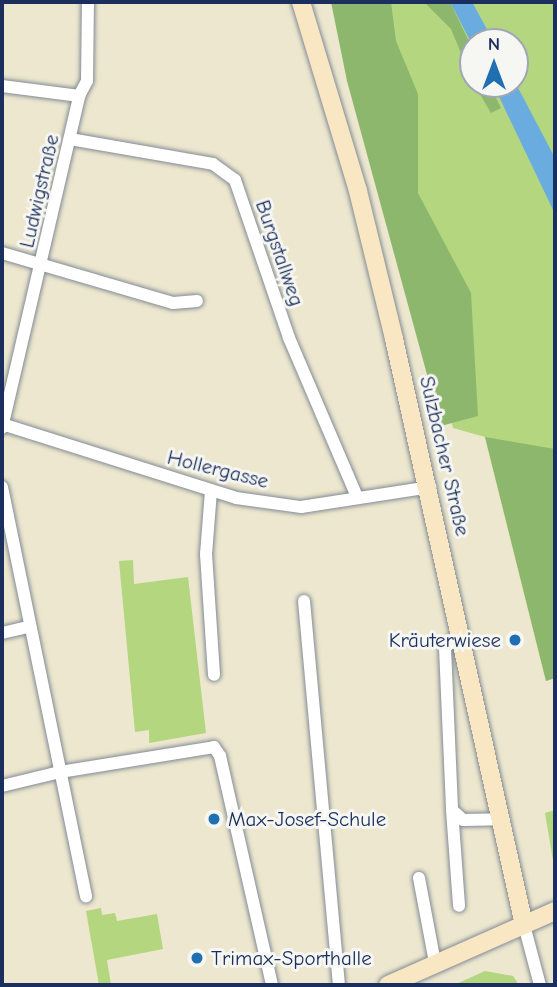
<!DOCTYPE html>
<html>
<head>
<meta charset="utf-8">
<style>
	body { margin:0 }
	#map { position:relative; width:557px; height:987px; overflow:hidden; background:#ece7ce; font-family:"Comic Neue",sans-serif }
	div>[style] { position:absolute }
	.green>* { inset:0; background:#b3d67f }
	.forest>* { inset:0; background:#8eb76e }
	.water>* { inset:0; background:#6aacdf }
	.roads { filter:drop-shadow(0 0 2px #848b96) drop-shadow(0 0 2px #848b96) }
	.minor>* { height:12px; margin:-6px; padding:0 6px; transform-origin:6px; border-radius:6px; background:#fff }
	.secondary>* { height:18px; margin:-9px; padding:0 9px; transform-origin:9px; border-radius:9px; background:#f9e7c3 }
	.dots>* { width:19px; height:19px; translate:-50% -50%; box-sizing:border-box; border:4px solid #f6f6f2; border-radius:50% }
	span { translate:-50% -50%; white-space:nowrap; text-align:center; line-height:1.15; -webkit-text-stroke:6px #f6f6f2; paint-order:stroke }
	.street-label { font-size:21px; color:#1b2f5e }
	.poi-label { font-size:21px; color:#1b2f5e }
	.right { translate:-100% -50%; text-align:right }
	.left { translate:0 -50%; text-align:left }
	.frame { position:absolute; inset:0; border:4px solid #1b2f5e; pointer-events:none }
	.north { position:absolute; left:459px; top:28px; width:70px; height:70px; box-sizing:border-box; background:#f6f6f2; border:2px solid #9ea6b7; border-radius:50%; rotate:0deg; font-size:19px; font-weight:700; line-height:28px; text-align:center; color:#1b2f5e }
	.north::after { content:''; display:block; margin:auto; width:24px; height:32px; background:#1f6fb2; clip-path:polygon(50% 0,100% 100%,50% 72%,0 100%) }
</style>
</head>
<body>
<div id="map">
	<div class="green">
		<div style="clip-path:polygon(evenodd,342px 2px,555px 2px,555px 678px,546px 681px,485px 437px,453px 428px,342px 2px,473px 42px,515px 42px,515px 84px,473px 84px,473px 42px)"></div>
		<div style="clip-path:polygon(133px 560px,134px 584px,188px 577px,206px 733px,149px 743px,149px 730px,135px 732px,119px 561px)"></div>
		<div style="clip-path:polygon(555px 810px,555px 872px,545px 813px)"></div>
		<div style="clip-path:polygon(101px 908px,102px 915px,115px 913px,117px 921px,157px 914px,163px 949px,107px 960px,111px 985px,99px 985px,86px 911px)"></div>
		<div style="clip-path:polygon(485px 971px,513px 976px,519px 985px,454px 985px)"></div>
	</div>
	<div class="forest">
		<div style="clip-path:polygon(331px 2px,391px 2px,396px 41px,418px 94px,418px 193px,471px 293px,478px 416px,441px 426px,347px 81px)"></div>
		<div style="clip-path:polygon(424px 2px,450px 2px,473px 50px,473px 82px,451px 29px)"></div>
		<div style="clip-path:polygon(474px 84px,489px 84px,501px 108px,491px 113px)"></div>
		<div style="clip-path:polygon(485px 437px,555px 449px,555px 678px,546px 681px)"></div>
	</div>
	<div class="water">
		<div style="clip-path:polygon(450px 2px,472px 2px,494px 42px,473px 46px)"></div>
		<div style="clip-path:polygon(515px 82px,555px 158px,555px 214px,493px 84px)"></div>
	</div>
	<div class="roads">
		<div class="minor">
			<div style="left:2px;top:86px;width:78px;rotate:7.4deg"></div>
			<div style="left:70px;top:139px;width:145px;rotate:9.9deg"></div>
			<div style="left:213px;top:164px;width:27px;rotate:36deg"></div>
			<div style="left:235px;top:180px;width:167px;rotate:71.1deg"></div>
			<div style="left:289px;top:338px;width:173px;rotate:66.8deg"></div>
			<div style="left:2px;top:253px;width:178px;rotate:16.3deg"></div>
			<div style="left:173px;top:303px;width:24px;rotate:-5deg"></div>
			<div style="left:2px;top:424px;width:245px;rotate:17.5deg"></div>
			<div style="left:236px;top:498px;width:66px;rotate:7.9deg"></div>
			<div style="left:301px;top:507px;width:131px;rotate:-8.8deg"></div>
			<div style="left:2px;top:428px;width:341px;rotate:-76.9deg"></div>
			<div style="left:79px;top:96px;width:17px;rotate:-62deg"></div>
			<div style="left:87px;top:81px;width:79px;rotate:-89.3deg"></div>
			<div style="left:2px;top:487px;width:418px;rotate:78.4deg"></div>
			<div style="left:211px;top:491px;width:63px;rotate:94.5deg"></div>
			<div style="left:206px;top:554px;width:121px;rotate:86.2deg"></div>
			<div style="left:304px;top:601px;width:386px;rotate:84.8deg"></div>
			<div style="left:462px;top:632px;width:23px;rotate:137deg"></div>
			<div style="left:445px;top:648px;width:162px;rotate:87.5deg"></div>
			<div style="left:452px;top:810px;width:15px;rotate:42deg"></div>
			<div style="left:463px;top:820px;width:39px;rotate:-1deg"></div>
			<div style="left:2px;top:633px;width:28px;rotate:-13deg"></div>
			<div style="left:2px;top:786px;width:60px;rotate:-13.6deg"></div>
			<div style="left:60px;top:772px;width:156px;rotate:-9.2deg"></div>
			<div style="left:214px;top:747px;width:11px;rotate:56deg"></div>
			<div style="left:220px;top:756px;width:235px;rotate:77.2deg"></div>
			<div style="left:452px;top:810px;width:96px;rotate:85.8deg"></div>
			<div style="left:419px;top:878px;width:86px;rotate:79.3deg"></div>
			<div style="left:524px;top:925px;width:62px;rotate:75.1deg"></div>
		</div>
		<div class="secondary">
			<div style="left:301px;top:2px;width:197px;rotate:73.2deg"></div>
			<div style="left:358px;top:191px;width:152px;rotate:76.3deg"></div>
			<div style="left:394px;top:339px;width:600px;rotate:77.49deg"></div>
			<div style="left:388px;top:985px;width:183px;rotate:-23.9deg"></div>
		</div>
	</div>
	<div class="dots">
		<div style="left:515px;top:640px;background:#1f6fb2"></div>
		<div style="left:214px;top:819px;background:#1f6fb2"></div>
		<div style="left:197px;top:958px;background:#1f6fb2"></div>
	</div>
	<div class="street-label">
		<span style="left:39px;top:191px;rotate:-77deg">Ludwigstraße</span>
		<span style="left:280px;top:253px;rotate:71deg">Burgstallweg</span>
		<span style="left:445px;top:456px;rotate:77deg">Sulzbacher Straße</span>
		<span style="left:218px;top:469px;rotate:14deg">Hollergasse</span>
	</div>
	<div class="poi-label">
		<span class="right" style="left:501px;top:640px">Kräuterwiese</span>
		<span class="left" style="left:228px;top:819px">Max-Josef-Schule</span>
		<span class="left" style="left:211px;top:958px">Trimax-Sporthalle</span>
	</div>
	<div class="frame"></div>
	<div class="north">N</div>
</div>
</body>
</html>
